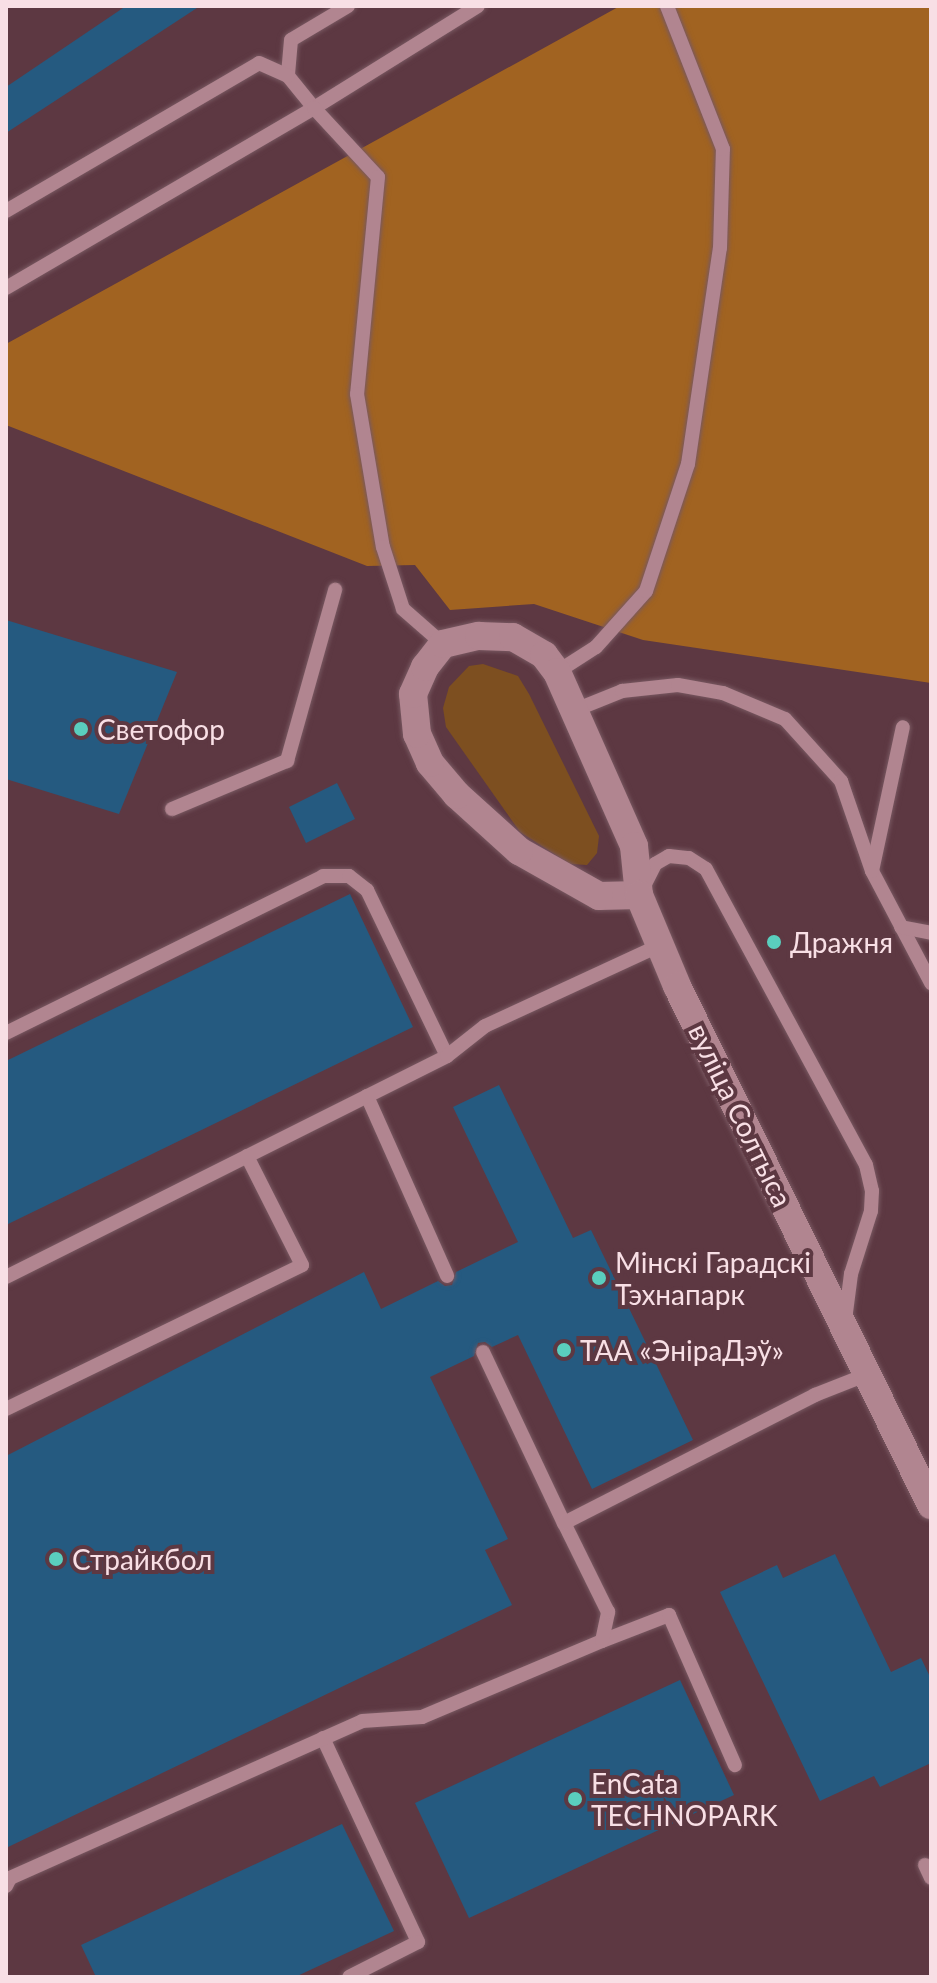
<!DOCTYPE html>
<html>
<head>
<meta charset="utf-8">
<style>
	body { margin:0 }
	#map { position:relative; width:937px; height:1983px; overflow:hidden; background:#5d3842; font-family:Lato,sans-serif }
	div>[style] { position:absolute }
	.green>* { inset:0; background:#7d4f20 }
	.forest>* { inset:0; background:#a16321 }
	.building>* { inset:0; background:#255a80 }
	.roads { filter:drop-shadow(0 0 2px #785861) drop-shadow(0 0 2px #785861) }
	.lane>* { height:14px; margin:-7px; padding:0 7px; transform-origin:7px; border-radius:7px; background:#b18590 }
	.street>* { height:28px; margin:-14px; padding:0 14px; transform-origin:14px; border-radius:14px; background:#b18590 }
	.dots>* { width:22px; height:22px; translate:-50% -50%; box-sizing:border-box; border:4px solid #5d3842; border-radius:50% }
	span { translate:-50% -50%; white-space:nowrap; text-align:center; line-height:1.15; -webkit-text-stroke:8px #5d3842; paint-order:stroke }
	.poi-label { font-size:28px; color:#f8dfe5 }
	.left { translate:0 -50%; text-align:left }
	.street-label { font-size:28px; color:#f8dfe5 }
	.frame { position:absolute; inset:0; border:8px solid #f8dfe5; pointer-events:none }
</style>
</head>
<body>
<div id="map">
	<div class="green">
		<div style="clip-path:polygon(483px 664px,518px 676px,529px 694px,599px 836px,597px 853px,587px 865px,570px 864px,520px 832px,446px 727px,443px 708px,449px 687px,469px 666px)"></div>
	</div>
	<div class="forest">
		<div style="clip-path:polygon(620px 6px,931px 6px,931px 683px,643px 640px,534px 604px,450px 610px,415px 565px,367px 566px,6px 425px,6px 344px)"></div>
	</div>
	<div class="building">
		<div style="clip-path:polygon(126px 6px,200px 6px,6px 133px,6px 87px)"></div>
		<div style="clip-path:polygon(6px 620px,177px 672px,119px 814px,6px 779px)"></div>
		<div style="clip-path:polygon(337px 783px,355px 819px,306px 843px,289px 807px)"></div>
		<div style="clip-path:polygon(350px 894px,413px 1027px,6px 1225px,6px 1061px)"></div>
		<div style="clip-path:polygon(499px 1085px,573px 1238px,591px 1230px,693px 1440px,592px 1489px,518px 1335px,492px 1347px,485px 1342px,478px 1343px,474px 1356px,430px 1377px,508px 1539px,485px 1550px,512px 1605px,6px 1848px,6px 1456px,364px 1272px,381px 1309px,438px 1281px,445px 1286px,452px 1285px,456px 1272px,518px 1242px,453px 1107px)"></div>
		<div style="clip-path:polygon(835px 1554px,891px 1672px,921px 1658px,931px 1679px,931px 1763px,880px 1787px,874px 1776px,820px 1801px,720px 1592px,777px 1565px,783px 1578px)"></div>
		<div style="clip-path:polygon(680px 1680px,734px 1795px,469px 1918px,415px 1803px)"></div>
		<div style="clip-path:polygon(342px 1824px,394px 1931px,295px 1977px,96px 1977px,81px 1945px)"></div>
	</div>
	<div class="roads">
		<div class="lane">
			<div style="left:348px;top:6px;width:66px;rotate:149.2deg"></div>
			<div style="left:291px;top:40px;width:36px;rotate:95deg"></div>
			<div style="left:288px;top:76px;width:41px;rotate:50.9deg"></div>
			<div style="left:314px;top:108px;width:193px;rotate:-31.9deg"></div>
			<div style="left:6px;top:211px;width:293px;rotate:-30.3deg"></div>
			<div style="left:259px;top:63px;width:32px;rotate:24deg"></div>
			<div style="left:6px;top:288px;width:357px;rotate:-30.3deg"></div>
			<div style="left:314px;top:108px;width:94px;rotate:47.2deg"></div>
			<div style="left:378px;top:177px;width:218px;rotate:95.5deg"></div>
			<div style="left:357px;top:394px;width:155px;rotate:80.4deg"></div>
			<div style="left:383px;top:547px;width:65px;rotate:72.1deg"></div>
			<div style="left:403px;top:609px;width:53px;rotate:41.2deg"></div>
			<div style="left:557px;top:672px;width:46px;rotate:-32.7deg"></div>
			<div style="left:596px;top:647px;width:75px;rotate:-48.2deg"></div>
			<div style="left:646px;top:591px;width:134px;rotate:-71.7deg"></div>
			<div style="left:688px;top:464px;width:218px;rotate:-81.6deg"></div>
			<div style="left:720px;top:248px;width:99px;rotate:-88.3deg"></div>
			<div style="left:723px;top:149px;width:154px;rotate:-111.4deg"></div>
			<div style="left:575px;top:710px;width:51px;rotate:-22deg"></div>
			<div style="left:622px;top:691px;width:56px;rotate:-6.1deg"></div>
			<div style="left:678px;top:685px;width:46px;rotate:10.1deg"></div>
			<div style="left:723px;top:693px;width:67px;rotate:22.8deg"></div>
			<div style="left:785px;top:719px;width:84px;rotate:47.9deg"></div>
			<div style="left:841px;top:781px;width:95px;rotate:71deg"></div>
			<div style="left:872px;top:871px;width:127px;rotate:62.2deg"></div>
			<div style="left:172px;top:809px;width:125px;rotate:-22.7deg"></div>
			<div style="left:287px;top:761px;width:178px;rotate:-74.3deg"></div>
			<div style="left:872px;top:871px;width:147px;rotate:-77.9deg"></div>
			<div style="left:643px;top:888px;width:27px;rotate:-63deg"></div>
			<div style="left:655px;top:864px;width:16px;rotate:-30deg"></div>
			<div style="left:669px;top:856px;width:20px;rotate:6deg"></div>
			<div style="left:689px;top:858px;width:20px;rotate:33deg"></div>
			<div style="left:706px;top:869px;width:336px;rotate:61.6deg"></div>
			<div style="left:866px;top:1165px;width:27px;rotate:77deg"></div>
			<div style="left:872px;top:1191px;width:20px;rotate:93deg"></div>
			<div style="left:871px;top:1211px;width:66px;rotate:107.6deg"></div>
			<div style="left:851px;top:1274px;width:46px;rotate:97.4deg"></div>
			<div style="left:901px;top:927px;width:31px;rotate:11deg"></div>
			<div style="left:6px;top:1033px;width:354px;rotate:-26.3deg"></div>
			<div style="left:323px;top:876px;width:26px"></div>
			<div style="left:349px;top:876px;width:23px;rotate:38deg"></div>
			<div style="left:367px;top:890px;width:184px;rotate:64.3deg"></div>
			<div style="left:367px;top:1096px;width:197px;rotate:66deg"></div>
			<div style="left:6px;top:1277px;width:493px;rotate:-26.6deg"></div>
			<div style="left:447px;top:1056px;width:48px;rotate:-38.3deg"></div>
			<div style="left:485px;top:1026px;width:193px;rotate:-24.8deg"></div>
			<div style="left:483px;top:1352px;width:189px;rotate:64.7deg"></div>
			<div style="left:6px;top:1409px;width:329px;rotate:-25.9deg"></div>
			<div style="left:302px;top:1265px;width:122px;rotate:-116.8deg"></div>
			<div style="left:602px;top:1641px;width:72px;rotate:-21.2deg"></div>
			<div style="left:669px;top:1615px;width:164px;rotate:66.3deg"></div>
			<div style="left:323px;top:1738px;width:225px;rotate:65deg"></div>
			<div style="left:418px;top:1942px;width:77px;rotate:153.1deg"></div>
			<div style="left:925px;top:1865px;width:14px;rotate:65deg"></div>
			<div style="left:6px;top:1886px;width:9px;rotate:-63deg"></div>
			<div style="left:10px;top:1878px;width:385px;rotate:-24deg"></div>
			<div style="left:362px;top:1721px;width:60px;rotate:-3.8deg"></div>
			<div style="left:422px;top:1717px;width:195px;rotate:-22.9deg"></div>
			<div style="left:602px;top:1641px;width:30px;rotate:-78deg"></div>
			<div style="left:608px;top:1612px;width:99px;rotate:-116.3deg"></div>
			<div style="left:564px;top:1523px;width:282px;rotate:-27deg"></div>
			<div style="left:815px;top:1395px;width:57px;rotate:-21.6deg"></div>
		</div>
		<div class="street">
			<div style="left:639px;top:895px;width:40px;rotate:178.6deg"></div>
			<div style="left:599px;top:896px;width:92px;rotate:-150.6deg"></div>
			<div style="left:519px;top:851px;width:84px;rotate:-137.9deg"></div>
			<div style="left:457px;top:795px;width:42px;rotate:-130.2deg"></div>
			<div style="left:430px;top:763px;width:32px;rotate:-114deg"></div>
			<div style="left:417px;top:734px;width:40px;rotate:-95.7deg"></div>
			<div style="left:413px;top:694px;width:30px;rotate:-66deg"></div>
			<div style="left:425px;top:667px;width:29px;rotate:-52deg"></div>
			<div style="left:443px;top:644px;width:37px;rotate:-13deg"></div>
			<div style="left:479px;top:636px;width:34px;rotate:2deg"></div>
			<div style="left:513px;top:637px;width:36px;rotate:30deg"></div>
			<div style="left:544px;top:655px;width:21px;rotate:53deg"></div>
			<div style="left:557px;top:672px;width:190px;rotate:66.1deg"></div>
			<div style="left:634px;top:846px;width:49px;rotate:84.2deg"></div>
			<div style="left:639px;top:895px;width:99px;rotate:67.3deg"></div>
			<div style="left:677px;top:986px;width:578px;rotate:63.92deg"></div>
		</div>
	</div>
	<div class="dots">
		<div style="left:81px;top:729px;background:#5acebe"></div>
		<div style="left:774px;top:942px;background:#5acebe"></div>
		<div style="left:599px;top:1278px;background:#5acebe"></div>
		<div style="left:564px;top:1350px;background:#5acebe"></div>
		<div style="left:56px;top:1559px;background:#5acebe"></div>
		<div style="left:575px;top:1799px;background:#5acebe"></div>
	</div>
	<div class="poi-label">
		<span class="left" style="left:97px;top:729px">Светофор</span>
		<span class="left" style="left:790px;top:942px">Дражня</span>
		<span class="left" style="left:615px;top:1278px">Мінскі Гарадскі<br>Тэхнапарк</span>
		<span class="left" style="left:580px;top:1350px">ТАА «ЭніраДэў»</span>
		<span class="left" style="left:72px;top:1559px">Страйкбол</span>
		<span class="left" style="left:591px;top:1799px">EnCata<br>TECHNOPARK</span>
	</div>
	<div class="street-label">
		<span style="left:741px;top:1115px;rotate:64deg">вуліца Солтыса</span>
	</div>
	<div class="frame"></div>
</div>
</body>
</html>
